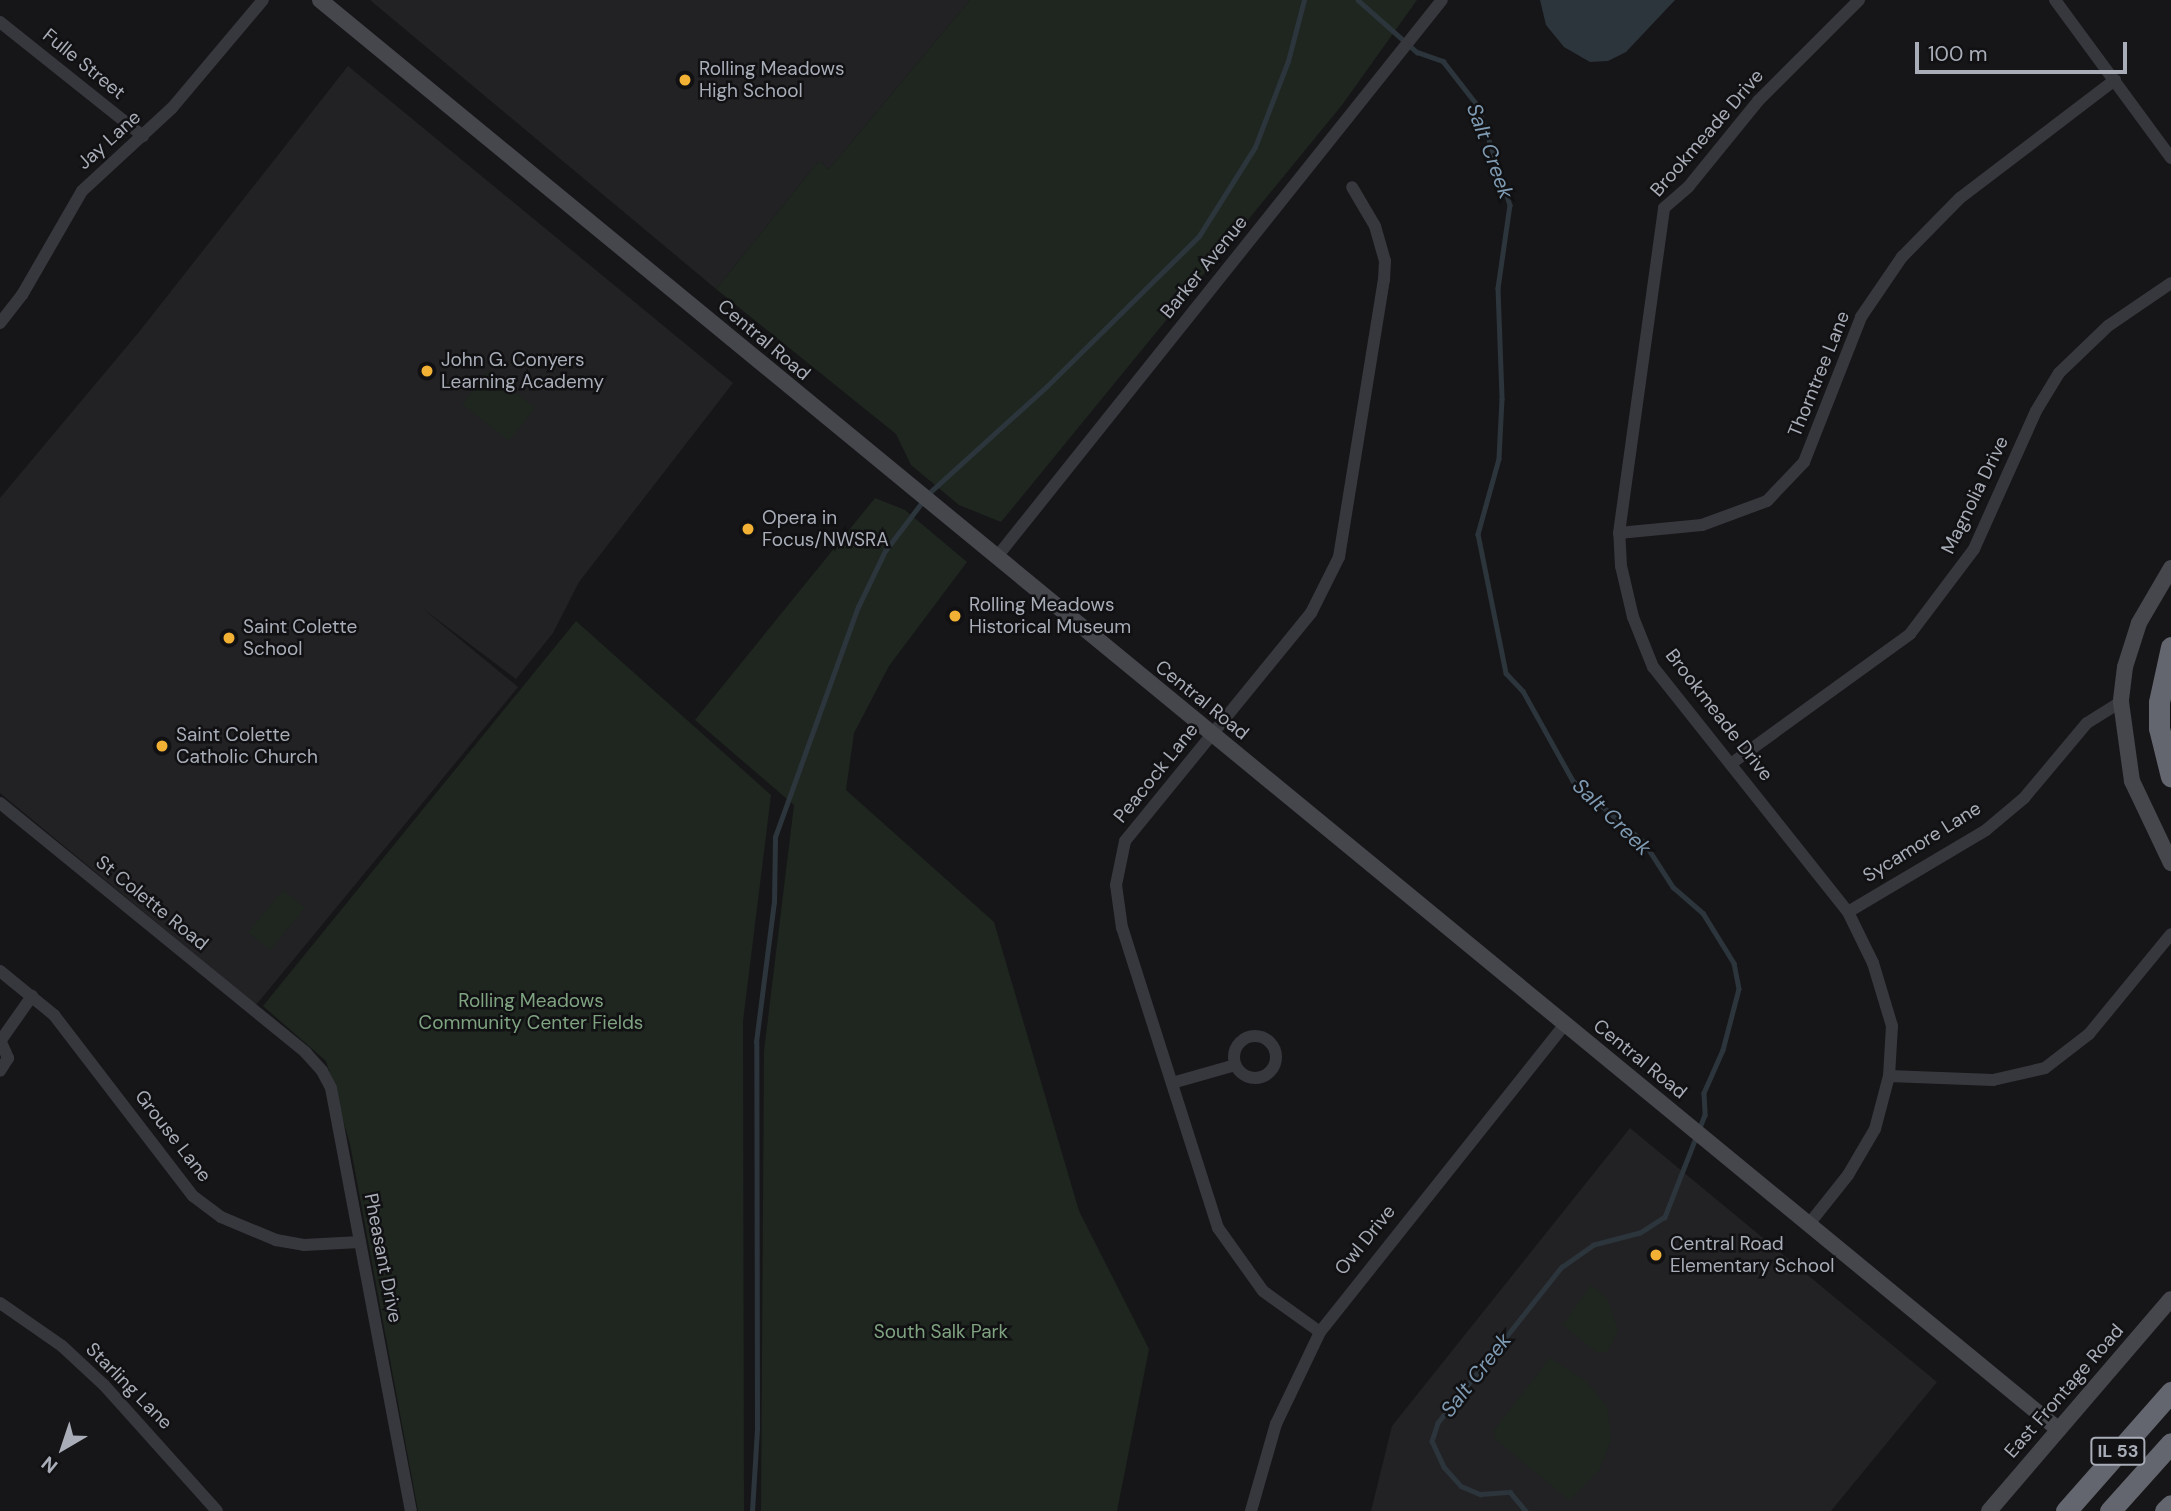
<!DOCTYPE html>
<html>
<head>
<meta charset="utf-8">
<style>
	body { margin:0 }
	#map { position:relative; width:2171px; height:1511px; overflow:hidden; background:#161618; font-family:"DM Sans",sans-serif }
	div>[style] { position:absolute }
	.built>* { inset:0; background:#222225 }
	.green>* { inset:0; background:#1e261f }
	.water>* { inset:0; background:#2c353c }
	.stream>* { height:4.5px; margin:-2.25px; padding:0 2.25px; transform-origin:2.25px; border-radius:2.25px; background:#2c353c }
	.street>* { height:12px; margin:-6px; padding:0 6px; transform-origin:6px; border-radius:6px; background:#37383d }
	.street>.ring { margin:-6px; padding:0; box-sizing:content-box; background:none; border:12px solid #37383d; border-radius:50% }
	.secondary>* { height:16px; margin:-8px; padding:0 8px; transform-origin:8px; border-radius:8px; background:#45474d }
	.highway>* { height:21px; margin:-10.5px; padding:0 10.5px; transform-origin:10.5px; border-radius:10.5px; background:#63666e }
	.dots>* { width:19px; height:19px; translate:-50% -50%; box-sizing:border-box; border:4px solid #111113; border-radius:50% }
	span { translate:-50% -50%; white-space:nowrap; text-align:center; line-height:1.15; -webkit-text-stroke:5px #111113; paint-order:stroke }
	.shield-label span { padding:2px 5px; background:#111113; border:2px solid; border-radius:5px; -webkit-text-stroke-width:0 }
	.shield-label { font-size:18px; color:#a8adb8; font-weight:700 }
	.street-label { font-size:19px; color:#a8adb8 }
	.poi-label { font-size:19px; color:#a8adb8 }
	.left { translate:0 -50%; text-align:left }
	.park-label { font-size:19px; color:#7fa381 }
	.water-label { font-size:21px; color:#7f9bb3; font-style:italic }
	.north { position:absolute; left:28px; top:1413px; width:70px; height:70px; -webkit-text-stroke:5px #111113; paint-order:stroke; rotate:219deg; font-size:19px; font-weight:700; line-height:28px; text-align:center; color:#a8adb8 }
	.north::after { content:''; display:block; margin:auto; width:24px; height:32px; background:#a8adb8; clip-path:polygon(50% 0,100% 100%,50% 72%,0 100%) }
	.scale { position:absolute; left:1915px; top:42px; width:212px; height:32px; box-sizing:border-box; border:4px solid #a8adb8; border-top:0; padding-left:9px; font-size:21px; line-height:24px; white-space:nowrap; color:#a8adb8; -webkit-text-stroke:5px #111113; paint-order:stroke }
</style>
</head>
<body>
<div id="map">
	<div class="built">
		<div style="clip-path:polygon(370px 0,970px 0,829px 169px,819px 161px,716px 289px)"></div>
		<div style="clip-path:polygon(348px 66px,733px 383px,579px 582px,553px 633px,516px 679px,422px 608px,518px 687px,256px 1005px,0 793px,0 498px,139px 332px)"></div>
		<div style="clip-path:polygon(1630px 1128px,1937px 1382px,1831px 1511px,1371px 1511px,1392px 1426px)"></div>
	</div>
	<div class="green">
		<div style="clip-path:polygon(970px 0,1417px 0,1342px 105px,1001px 522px,959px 505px,911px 465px,896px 434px,716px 289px,819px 161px,829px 169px)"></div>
		<div style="clip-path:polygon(489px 371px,535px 408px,509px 441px,462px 404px)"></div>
		<div style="clip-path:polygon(875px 498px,905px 510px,967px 562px,889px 666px,854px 733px,846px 790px,994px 922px,1079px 1211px,1149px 1349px,1117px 1511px,761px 1511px,764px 1051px,794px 805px,695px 720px)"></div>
		<div style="clip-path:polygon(576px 621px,771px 795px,743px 1021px,744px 1511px,418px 1511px,350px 1144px,326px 1061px,263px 1006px)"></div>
		<div style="clip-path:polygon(283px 890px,305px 908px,270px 950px,248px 932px)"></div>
		<div style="clip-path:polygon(1591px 1285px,1607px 1298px,1618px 1331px,1607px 1352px,1597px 1353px,1563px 1325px)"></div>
		<div style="clip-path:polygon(1550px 1358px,1587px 1382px,1607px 1407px,1611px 1440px,1599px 1471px,1569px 1500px,1495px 1439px,1494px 1430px)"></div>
	</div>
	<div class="water">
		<div style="clip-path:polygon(1540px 0,1675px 0,1626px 52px,1608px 61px,1590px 62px,1564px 47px,1546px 25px)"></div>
	</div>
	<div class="stream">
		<div style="left:1358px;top:0;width:79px;rotate:41.4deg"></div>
		<div style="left:1417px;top:52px;width:28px;rotate:19deg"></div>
		<div style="left:1443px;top:61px;width:57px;rotate:52.1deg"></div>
		<div style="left:1478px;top:106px;width:104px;rotate:72.1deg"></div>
		<div style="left:1510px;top:205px;width:84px;rotate:98.2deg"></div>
		<div style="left:1498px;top:288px;width:111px;rotate:87.9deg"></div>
		<div style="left:1502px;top:399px;width:60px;rotate:92.9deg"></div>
		<div style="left:1499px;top:459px;width:78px;rotate:105.6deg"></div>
		<div style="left:1478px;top:534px;width:142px;rotate:78.6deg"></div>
		<div style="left:1506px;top:673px;width:25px;rotate:47deg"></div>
		<div style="left:1523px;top:691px;width:103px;rotate:60.9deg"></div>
		<div style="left:1573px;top:781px;width:94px;rotate:40.7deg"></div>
		<div style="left:1644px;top:842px;width:54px;rotate:57.2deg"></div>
		<div style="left:1673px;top:887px;width:40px;rotate:41deg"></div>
		<div style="left:1703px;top:913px;width:59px;rotate:58.2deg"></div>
		<div style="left:1734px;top:963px;width:26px;rotate:79deg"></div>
		<div style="left:1739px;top:989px;width:63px;rotate:104.7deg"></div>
		<div style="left:1723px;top:1050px;width:47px;rotate:113.8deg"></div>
		<div style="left:1704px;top:1093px;width:22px;rotate:87deg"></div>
		<div style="left:1705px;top:1115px;width:110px;rotate:111.4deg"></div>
		<div style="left:1665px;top:1217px;width:30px;rotate:147deg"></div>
		<div style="left:1640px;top:1233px;width:48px;rotate:165.4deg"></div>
		<div style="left:1594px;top:1245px;width:39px;rotate:145deg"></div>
		<div style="left:1562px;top:1267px;width:199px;rotate:128.5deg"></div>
		<div style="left:1438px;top:1423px;width:19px;rotate:108deg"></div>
		<div style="left:1432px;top:1441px;width:29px;rotate:65deg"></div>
		<div style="left:1444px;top:1467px;width:25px;rotate:48deg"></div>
		<div style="left:1461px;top:1486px;width:21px;rotate:23deg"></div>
		<div style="left:1480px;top:1494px;width:30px;rotate:-4deg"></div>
		<div style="left:1510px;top:1492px;width:25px;rotate:50deg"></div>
		<div style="left:928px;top:494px;width:159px;rotate:-42.2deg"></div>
		<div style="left:1046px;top:387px;width:215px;rotate:-44.6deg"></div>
		<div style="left:1199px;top:236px;width:105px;rotate:-57.8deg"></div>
		<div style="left:1255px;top:147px;width:92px;rotate:-69deg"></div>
		<div style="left:1288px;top:61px;width:63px;rotate:-75.3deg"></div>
		<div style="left:752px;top:1511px;width:82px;rotate:-86.5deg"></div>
		<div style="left:757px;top:1429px;width:387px;rotate:-90.1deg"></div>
		<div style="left:756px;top:1042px;width:141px;rotate:-82.7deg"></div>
		<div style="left:774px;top:902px;width:65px;rotate:-89.1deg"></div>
		<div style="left:775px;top:837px;width:245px;rotate:-70.2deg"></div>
		<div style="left:858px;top:607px;width:62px;rotate:-64.3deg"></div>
		<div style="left:885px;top:551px;width:63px;rotate:-52.8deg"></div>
	</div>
	<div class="street">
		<div style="left:2055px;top:0;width:196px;rotate:53.7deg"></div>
		<div style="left:0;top:22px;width:183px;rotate:38.6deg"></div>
		<div style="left:0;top:323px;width:36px;rotate:-52deg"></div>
		<div style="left:22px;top:295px;width:120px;rotate:-60deg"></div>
		<div style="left:82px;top:191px;width:122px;rotate:-42.7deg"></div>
		<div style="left:172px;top:108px;width:141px;rotate:-49.9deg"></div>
		<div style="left:1619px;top:533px;width:83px;rotate:-5.5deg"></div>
		<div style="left:1702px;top:525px;width:69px;rotate:-20.3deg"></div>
		<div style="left:1767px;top:501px;width:54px;rotate:-46.5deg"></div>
		<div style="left:1804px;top:462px;width:156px;rotate:-68.5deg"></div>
		<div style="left:1861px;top:317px;width:73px;rotate:-55.7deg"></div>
		<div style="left:1902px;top:257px;width:83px;rotate:-45.5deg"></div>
		<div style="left:1960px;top:198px;width:195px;rotate:-37.3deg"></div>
		<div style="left:996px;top:558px;width:714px;rotate:-51.37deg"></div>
		<div style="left:1732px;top:763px;width:220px;rotate:-35.9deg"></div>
		<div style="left:1910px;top:634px;width:106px;rotate:-53deg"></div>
		<div style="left:1974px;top:549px;width:151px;rotate:-65.8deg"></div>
		<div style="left:2036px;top:411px;width:44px;rotate:-58.8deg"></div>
		<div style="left:2059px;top:373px;width:68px;rotate:-43.8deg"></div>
		<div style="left:2108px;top:326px;width:76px;rotate:-34.3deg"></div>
		<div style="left:0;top:803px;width:395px;rotate:39.2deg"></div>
		<div style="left:306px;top:1053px;width:24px;rotate:48deg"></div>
		<div style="left:322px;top:1071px;width:19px;rotate:62deg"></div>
		<div style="left:331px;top:1088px;width:430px;rotate:79.3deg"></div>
		<div style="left:1848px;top:912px;width:161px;rotate:-30.7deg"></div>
		<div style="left:1986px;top:830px;width:50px;rotate:-40.1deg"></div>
		<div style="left:2024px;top:798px;width:98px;rotate:-50deg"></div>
		<div style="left:2087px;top:723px;width:40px;rotate:-32deg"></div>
		<div style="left:0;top:971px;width:70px;rotate:39.2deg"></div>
		<div style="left:54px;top:1015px;width:228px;rotate:52.5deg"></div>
		<div style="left:193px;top:1196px;width:35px;rotate:37deg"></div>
		<div style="left:221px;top:1217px;width:60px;rotate:22.7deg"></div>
		<div style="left:276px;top:1240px;width:28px;rotate:10deg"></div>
		<div style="left:304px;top:1245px;width:56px;rotate:-3.1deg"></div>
		<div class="ring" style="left:1234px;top:1036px;width:30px;height:30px"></div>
		<div style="left:0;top:1040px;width:20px;rotate:66deg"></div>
		<div style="left:8px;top:1058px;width:15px;rotate:122deg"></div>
		<div style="left:1px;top:1040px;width:54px;rotate:-54.8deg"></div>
		<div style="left:1889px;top:1076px;width:104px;rotate:2.2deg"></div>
		<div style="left:1993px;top:1080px;width:53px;rotate:-13deg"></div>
		<div style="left:2045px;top:1068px;width:56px;rotate:-37.7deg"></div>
		<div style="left:2089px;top:1034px;width:129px;rotate:-50.6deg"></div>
		<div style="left:1172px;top:1083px;width:66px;rotate:-15.9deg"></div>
		<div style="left:1809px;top:1224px;width:63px;rotate:-51.5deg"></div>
		<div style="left:1848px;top:1175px;width:53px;rotate:-59.6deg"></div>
		<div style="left:1875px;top:1129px;width:55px;rotate:-75.2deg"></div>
		<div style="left:1889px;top:1076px;width:50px;rotate:-86.6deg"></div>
		<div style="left:1892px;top:1026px;width:66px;rotate:-106.8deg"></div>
		<div style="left:1873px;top:963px;width:57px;rotate:-116.1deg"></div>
		<div style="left:1848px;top:912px;width:313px;rotate:-128.5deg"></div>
		<div style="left:1653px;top:667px;width:54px;rotate:-111.8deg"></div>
		<div style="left:1633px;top:617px;width:52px;rotate:-103.2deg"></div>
		<div style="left:1621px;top:566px;width:33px;rotate:-93deg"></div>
		<div style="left:1619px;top:533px;width:328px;rotate:-82.1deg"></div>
		<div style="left:1664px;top:208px;width:33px;rotate:-41deg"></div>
		<div style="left:1689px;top:186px;width:109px;rotate:-50.9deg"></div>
		<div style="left:1758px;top:101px;width:143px;rotate:-45deg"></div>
		<div style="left:0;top:1303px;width:75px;rotate:34.7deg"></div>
		<div style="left:62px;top:1346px;width:57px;rotate:42.9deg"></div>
		<div style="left:104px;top:1385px;width:169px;rotate:48.1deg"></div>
		<div style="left:1320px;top:1332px;width:70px;rotate:-144.3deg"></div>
		<div style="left:1263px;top:1291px;width:77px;rotate:-125.5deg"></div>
		<div style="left:1218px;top:1228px;width:315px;rotate:-107.7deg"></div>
		<div style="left:1122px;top:928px;width:43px;rotate:-97.9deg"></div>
		<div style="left:1116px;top:885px;width:45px;rotate:-78.4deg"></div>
		<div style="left:1125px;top:841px;width:294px;rotate:-50.8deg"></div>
		<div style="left:1311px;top:613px;width:63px;rotate:-63.4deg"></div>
		<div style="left:1339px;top:557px;width:281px;rotate:-80.8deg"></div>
		<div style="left:1384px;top:280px;width:19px;rotate:-87deg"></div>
		<div style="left:1385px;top:261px;width:36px;rotate:-106deg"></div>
		<div style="left:1375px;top:226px;width:45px;rotate:-120.5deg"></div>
		<div style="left:1251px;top:1511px;width:91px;rotate:-74deg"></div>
		<div style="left:1276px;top:1424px;width:102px;rotate:-64.4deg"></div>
		<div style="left:1320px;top:1332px;width:394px;rotate:-51.5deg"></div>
	</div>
	<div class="secondary">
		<div style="left:320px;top:0;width:2251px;rotate:39.43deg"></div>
		<div style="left:2171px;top:568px;width:64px;rotate:120.2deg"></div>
		<div style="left:2139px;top:623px;width:46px;rotate:107.7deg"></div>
		<div style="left:2125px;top:667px;width:35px;rotate:97deg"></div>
		<div style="left:2121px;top:702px;width:80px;rotate:82.1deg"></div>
		<div style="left:2132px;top:781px;width:91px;rotate:64.6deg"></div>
		<div style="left:1989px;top:1511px;width:279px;rotate:-49.4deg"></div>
	</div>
	<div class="highway">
		<div style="left:2171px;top:647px;width:56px;rotate:102.3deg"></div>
		<div style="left:2159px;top:702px;width:26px;rotate:90deg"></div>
		<div style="left:2159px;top:728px;width:50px;rotate:76.2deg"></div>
		<div style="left:2066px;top:1511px;width:159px;rotate:-48.6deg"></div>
		<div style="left:2110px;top:1511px;width:91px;rotate:-48.1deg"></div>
		<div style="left:2165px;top:1511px;width:8px;rotate:-45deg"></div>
	</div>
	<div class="dots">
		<div style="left:685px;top:80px;background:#f2b134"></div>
		<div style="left:427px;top:371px;background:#f2b134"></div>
		<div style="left:748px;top:529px;background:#f2b134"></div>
		<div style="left:955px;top:616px;background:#f2b134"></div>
		<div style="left:229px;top:638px;background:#f2b134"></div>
		<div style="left:162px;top:746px;background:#f2b134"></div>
		<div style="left:1656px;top:1255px;background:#f2b134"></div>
	</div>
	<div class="shield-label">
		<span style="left:2118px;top:1451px">IL 53</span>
	</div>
	<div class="street-label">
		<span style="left:84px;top:64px;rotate:39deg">Fulle Street</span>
		<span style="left:1707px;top:133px;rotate:-49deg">Brookmeade Drive</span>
		<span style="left:109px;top:140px;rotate:-42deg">Jay Lane</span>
		<span style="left:1204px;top:267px;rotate:-51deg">Barker Avenue</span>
		<span style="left:764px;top:340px;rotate:40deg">Central Road</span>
		<span style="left:1819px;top:374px;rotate:-68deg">Thorntree Lane</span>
		<span style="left:1975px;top:495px;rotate:-64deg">Magnolia Drive</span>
		<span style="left:1202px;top:700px;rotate:39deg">Central Road</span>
		<span style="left:1719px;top:715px;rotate:52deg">Brookmeade Drive</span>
		<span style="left:1156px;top:773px;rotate:-51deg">Peacock Lane</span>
		<span style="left:1922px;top:842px;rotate:-32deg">Sycamore Lane</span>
		<span style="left:152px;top:903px;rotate:39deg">St Colette Road</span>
		<span style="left:1640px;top:1059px;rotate:39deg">Central Road</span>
		<span style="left:173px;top:1136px;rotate:52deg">Grouse Lane</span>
		<span style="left:1365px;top:1240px;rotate:-51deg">Owl Drive</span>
		<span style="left:383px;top:1258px;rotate:79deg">Pheasant Drive</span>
		<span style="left:129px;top:1386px;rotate:45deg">Starling Lane</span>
		<span style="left:2064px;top:1391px;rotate:-49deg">East Frontage Road</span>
	</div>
	<div class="poi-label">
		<span class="left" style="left:699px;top:80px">Rolling Meadows<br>High School</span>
		<span class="left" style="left:441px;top:371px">John G. Conyers<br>Learning Academy</span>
		<span class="left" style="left:762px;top:529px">Opera in<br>Focus/NWSRA</span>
		<span class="left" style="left:969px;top:616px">Rolling Meadows<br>Historical Museum</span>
		<span class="left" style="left:243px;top:638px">Saint Colette<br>School</span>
		<span class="left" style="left:176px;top:746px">Saint Colette<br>Catholic Church</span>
		<span class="left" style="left:1670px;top:1255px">Central Road<br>Elementary School</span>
	</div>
	<div class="park-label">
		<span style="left:531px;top:1012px">Rolling Meadows<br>Community Center Fields</span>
		<span style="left:941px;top:1332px">South Salk Park</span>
	</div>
	<div class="water-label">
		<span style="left:1490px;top:151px;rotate:70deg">Salt Creek</span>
		<span style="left:1612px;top:817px;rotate:44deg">Salt Creek</span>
		<span style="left:1476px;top:1375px;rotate:-52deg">Salt Creek</span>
	</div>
	<div class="north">N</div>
	<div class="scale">100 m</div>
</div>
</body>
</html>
